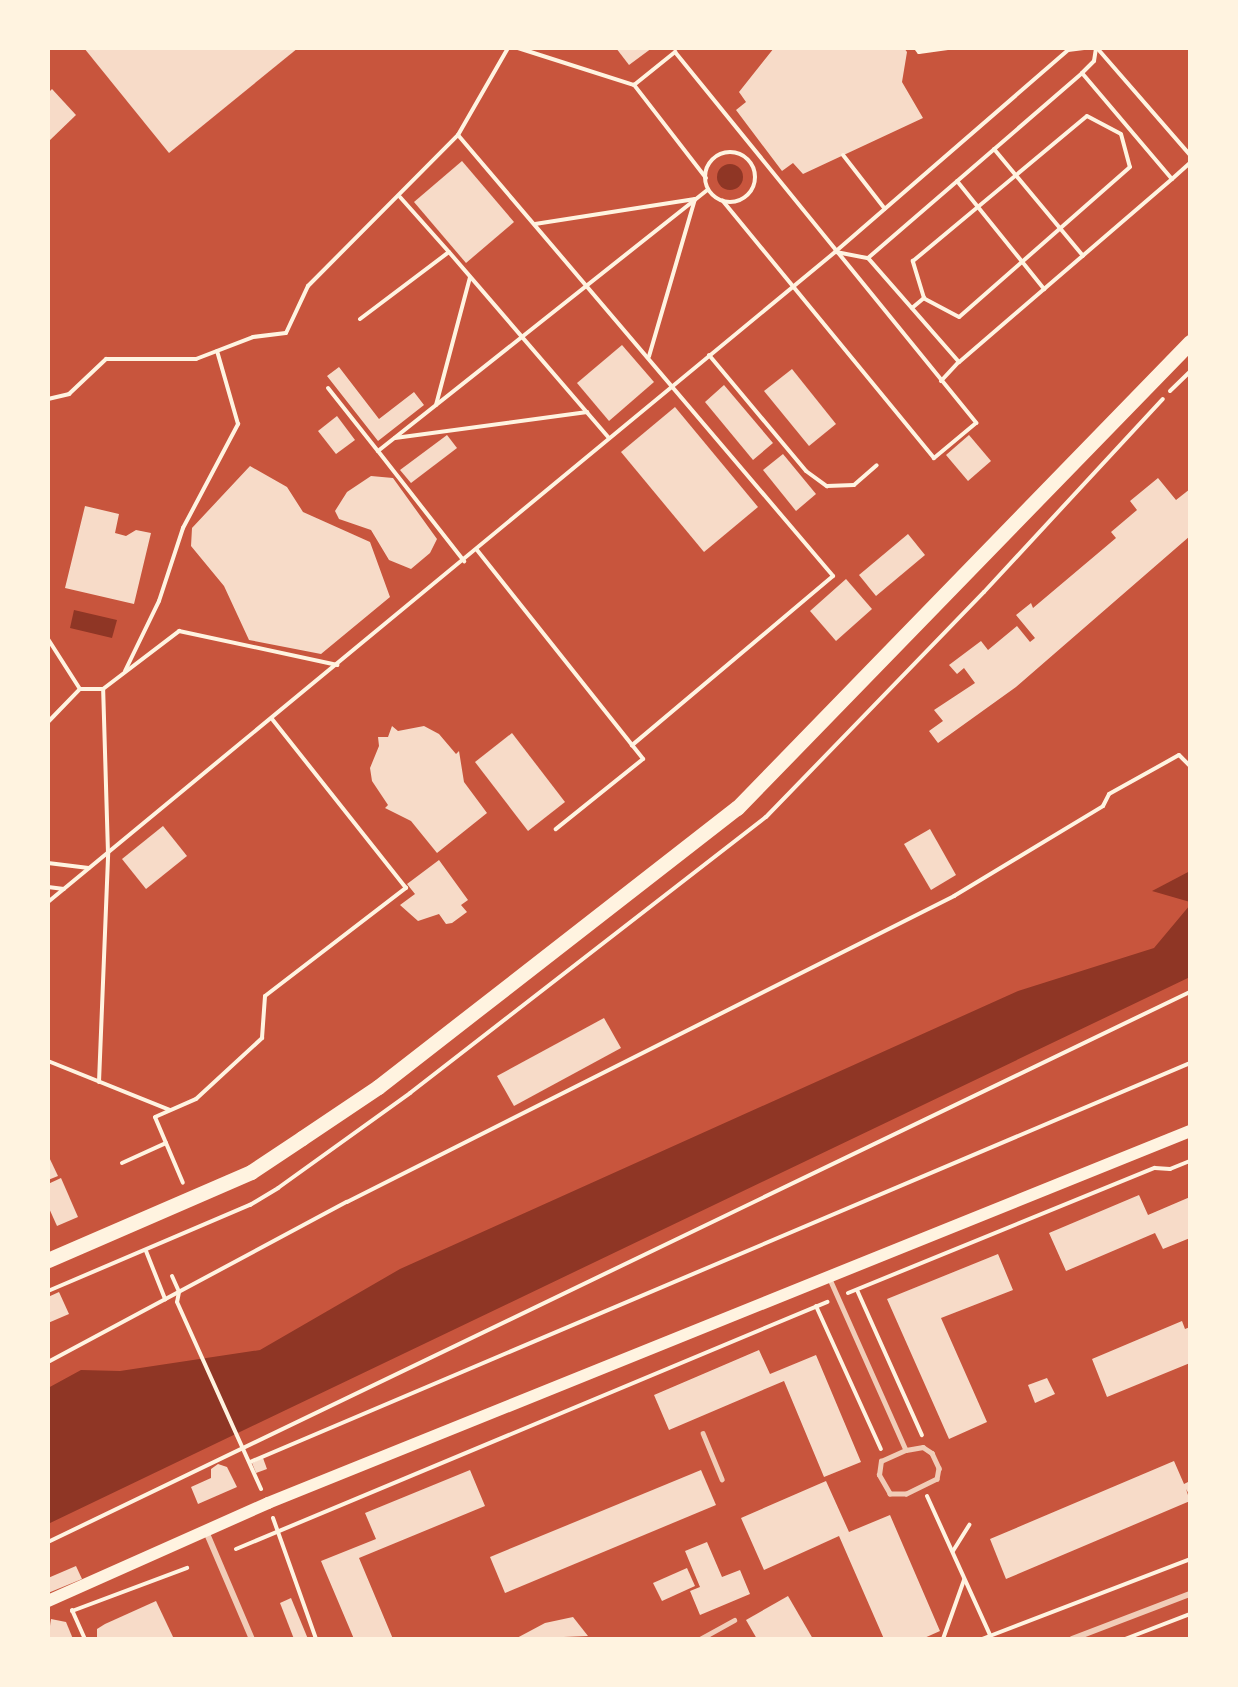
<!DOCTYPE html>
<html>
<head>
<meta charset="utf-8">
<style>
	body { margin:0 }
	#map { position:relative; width:1238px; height:1687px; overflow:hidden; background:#c8553d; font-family:Manrope,sans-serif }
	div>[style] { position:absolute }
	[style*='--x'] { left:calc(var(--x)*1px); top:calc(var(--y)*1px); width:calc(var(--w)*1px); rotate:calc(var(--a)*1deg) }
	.water>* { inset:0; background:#8f3625 }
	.round { border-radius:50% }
	.building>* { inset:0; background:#f7dbc8 }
	.path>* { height:4px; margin:-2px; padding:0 2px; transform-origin:2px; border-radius:2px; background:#fff3e0 }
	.path>.ring { margin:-2px; padding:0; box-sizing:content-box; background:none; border:4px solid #fff3e0; border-radius:50% }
	.service>* { height:4.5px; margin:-2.25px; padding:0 2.25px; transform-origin:2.25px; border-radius:2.25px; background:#f1ccb7 }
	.minor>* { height:6px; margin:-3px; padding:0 3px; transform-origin:3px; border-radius:3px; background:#f1ccb7 }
	.secondary>* { height:12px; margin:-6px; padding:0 6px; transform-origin:6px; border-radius:6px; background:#fff3e0 }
	.primary>* { height:15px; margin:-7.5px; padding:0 7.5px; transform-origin:7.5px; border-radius:7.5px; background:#fff3e0 }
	span { translate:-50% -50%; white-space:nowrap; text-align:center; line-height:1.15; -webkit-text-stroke:6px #fff3e0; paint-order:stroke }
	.frame { position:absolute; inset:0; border:50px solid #fff3e0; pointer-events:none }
</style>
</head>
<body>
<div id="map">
	<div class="water">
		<i class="round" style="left:717px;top:164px;width:26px;height:26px"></i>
		<i style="clip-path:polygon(74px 610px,117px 620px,112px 638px,70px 628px)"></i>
		<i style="clip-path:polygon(1190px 871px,1190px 902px,1152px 891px)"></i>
		<i style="clip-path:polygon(1190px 905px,1190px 977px,48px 1524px,48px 1388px,81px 1370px,120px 1371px,260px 1350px,400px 1269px,1018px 991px,1154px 948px)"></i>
	</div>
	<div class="building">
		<i style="clip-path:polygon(84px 48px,298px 48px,169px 153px)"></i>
		<i style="clip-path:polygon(616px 48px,652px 48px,629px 65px)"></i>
		<i style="clip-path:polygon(774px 48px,904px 48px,907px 52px,902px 82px,923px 118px,803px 174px,793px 163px,782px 171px,736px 110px,746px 102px,739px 92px)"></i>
		<i style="clip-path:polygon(52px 89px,76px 115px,48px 142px,48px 93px)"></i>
		<i style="clip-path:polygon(462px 161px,514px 222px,466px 263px,414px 202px)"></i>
		<i style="clip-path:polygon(622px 345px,654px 382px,609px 421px,577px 383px)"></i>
		<i style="clip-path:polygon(339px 367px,379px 419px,414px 392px,424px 405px,378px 441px,327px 376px)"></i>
		<i style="clip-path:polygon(792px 369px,836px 424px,809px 446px,764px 391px)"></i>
		<i style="clip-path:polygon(724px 385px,773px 443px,753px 460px,705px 402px)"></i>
		<i style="clip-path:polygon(675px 407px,758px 507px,704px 552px,621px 452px)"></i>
		<i style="clip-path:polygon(337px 416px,355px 440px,336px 454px,318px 431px)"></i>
		<i style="clip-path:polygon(447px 435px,457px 448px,411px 483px,400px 470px)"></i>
		<i style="clip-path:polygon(969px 435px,991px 461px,968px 481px,946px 455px)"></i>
		<i style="clip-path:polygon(783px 454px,816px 494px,796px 511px,763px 470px)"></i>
		<i style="clip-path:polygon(250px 466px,287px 487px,303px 512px,370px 542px,390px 597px,321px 654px,249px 640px,224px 586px,191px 546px,192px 528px)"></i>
		<i style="clip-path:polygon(371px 476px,393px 478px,437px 539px,430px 553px,411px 569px,389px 560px,371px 530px,339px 519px,335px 511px,347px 492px)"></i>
		<i style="clip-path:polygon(1158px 478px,1176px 500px,1190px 489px,1190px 536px,1016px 687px,938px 743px,929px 731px,943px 721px,934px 710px,975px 683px,964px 668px,957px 674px,949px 665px,981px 641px,988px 650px,1017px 626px,1030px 642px,1035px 638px,1016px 615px,1031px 603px,1033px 608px,1116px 538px,1111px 532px,1137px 510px,1130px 501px)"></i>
		<i style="clip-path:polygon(85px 506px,119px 514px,115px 533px,126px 536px,136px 530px,151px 533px,134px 604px,65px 588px)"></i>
		<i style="clip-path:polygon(908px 534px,925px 555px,876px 596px,859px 575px)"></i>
		<i style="clip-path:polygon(846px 579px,872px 609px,836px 641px,810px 611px)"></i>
		<i style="clip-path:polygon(392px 726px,398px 731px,424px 726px,439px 734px,456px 754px,459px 751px,464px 782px,487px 813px,437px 853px,411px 821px,385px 808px,388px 805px,372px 781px,370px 768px,379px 746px,378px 737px,388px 737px)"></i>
		<i style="clip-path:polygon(512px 733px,565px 802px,528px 831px,475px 762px)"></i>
		<i style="clip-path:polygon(163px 826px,187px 856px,146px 889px,122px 859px)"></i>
		<i style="clip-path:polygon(930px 829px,956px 875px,931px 890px,904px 844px)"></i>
		<i style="clip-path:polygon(439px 860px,468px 900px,461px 905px,467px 912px,452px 923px,446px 924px,439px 914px,418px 921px,400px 905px,415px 894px,407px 884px)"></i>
		<i style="clip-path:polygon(604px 1018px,621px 1048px,514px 1106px,497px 1076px)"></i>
		<i style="clip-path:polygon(48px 1155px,58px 1176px,48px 1180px)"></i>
		<i style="clip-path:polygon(61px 1178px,78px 1217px,57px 1226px,48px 1206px,48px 1184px)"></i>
		<i style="clip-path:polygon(1139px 1195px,1148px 1215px,1190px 1197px,1190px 1238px,1163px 1249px,1155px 1233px,1066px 1271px,1049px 1233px)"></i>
		<i style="clip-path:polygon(998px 1254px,1013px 1290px,941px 1318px,987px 1422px,949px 1439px,887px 1299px)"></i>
		<i style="clip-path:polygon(59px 1292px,69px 1314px,48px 1323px,48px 1297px)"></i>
		<i style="clip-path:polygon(1182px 1321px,1185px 1329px,1190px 1327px,1190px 1363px,1107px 1397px,1092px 1359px)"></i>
		<i style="clip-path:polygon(759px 1350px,770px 1374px,816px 1355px,861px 1462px,824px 1477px,784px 1381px,669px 1430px,654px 1395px)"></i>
		<i style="clip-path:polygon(1047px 1378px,1055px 1394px,1035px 1403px,1028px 1385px)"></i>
		<i style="clip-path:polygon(263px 1458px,267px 1469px,256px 1473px,252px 1463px)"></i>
		<i style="clip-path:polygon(1174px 1461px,1184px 1484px,1190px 1481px,1190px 1496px,1186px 1489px,1190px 1501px,1006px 1579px,990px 1539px)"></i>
		<i style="clip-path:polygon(218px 1464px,227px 1467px,237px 1487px,198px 1504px,191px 1487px,211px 1478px,211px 1469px)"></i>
		<i style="clip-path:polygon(470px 1470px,485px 1506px,359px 1558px,393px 1639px,354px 1639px,321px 1561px,376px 1539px,365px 1513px)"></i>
		<i style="clip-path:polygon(701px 1470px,716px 1505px,505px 1593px,490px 1557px)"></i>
		<i style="clip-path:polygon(826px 1481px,849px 1532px,890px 1515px,940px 1631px,922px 1639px,884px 1639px,839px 1536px,764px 1570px,741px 1518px)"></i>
		<i style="clip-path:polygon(707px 1542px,722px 1577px,740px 1570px,750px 1594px,700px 1615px,690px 1591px,700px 1587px,685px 1551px)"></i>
		<i style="clip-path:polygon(76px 1566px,82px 1579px,48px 1593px,48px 1578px)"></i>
		<i style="clip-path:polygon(687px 1568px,695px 1586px,662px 1601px,653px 1583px)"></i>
		<i style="clip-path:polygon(788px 1596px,813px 1639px,757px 1639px,746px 1620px)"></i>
		<i style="clip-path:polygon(291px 1598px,308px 1639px,294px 1639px,280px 1603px)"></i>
		<i style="clip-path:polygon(156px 1601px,174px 1639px,97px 1639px,97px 1629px,105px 1624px)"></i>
		<i style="clip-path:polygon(573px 1617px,588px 1636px,515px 1639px,545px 1623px)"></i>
		<i style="clip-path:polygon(51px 1619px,66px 1622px,73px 1639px,48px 1639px)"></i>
	</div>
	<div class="path">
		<i style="--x:518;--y:48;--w:122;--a:17.7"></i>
		<i style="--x:916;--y:48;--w:5;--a:53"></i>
		<i style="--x:919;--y:52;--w:29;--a:-8"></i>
		<i style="--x:1097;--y:48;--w:142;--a:49"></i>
		<i style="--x:1082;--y:73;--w:139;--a:49.7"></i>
		<i style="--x:1172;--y:179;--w:281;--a:139.3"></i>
		<i style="--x:959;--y:362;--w:138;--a:-131.2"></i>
		<i style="--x:868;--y:258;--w:283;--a:-40.8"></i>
		<i style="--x:1082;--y:73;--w:17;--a:-45"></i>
		<i style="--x:1094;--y:61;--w:13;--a:-81"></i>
		<i style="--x:1087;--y:116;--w:38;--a:28"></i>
		<i style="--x:1121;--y:134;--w:34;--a:75"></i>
		<i style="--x:1130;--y:167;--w:227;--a:138.7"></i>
		<i style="--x:959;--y:317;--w:40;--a:-152"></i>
		<i style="--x:924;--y:298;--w:39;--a:-107"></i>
		<i style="--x:913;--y:261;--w:226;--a:-39.8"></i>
		<i style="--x:458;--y:135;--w:579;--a:49.62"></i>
		<i style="--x:833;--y:576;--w:263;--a:139.9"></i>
		<i style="--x:994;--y:149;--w:139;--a:50.2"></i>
		<i class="ring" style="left:705px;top:152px;width:46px;height:46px"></i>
		<i style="--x:843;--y:155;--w:68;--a:52.1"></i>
		<i style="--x:706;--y:178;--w:118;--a:-127.7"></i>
		<i style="--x:634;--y:85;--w:53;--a:-38.8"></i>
		<i style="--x:675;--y:52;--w:478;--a:50.9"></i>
		<i style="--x:976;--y:423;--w:55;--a:140.2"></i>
		<i style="--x:934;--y:458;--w:333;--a:-129.4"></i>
		<i style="--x:1172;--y:179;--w:24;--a:-42"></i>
		<i style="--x:957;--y:181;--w:139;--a:51.1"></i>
		<i style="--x:400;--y:197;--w:74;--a:48.3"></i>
		<i style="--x:535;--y:224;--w:162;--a:-8.9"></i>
		<i style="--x:695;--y:199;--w:164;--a:106.3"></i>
		<i style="--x:836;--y:252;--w:33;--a:11"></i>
		<i style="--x:912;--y:308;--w:16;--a:-40"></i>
		<i style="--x:360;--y:319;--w:111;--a:-37"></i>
		<i style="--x:449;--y:252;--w:245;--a:49.3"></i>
		<i style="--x:709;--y:355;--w:151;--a:50.1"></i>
		<i style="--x:806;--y:471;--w:26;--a:36"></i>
		<i style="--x:827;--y:486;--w:27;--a:-2"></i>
		<i style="--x:854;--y:485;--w:30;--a:-41"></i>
		<i style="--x:941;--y:381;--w:26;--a:-47"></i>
		<i style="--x:328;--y:388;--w:80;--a:51.6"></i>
		<i style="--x:378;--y:451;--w:421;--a:-38.4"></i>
		<i style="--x:1170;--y:391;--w:28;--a:-44"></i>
		<i style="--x:48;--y:399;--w:22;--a:-13"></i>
		<i style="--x:69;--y:394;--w:51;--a:-43.4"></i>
		<i style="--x:106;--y:359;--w:90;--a:0"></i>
		<i style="--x:196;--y:359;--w:61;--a:-21.1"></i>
		<i style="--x:253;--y:337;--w:33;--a:-7"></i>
		<i style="--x:286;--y:333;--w:52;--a:-64.9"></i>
		<i style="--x:308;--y:286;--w:213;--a:-45.2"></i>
		<i style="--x:458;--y:135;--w:100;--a:-60.1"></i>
		<i style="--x:436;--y:405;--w:132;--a:-75.1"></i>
		<i style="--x:395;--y:438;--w:194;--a:-7.7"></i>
		<i style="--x:378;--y:451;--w:140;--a:52"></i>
		<i style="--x:477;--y:550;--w:267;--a:51.5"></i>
		<i style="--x:643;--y:759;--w:112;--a:141.2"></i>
		<i style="--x:48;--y:639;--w:59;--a:57.4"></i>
		<i style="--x:125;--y:671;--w:78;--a:-64.1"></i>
		<i style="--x:159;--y:601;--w:77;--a:-71.8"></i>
		<i style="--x:183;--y:528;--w:118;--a:-62.1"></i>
		<i style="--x:238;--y:424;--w:76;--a:-106"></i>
		<i style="--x:48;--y:722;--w:46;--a:-45.9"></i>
		<i style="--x:80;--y:689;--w:23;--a:0"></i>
		<i style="--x:103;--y:689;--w:96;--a:-37.3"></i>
		<i style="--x:179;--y:631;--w:162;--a:12.1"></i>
		<i style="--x:48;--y:863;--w:41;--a:7"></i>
		<i style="--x:48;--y:887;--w:16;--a:7"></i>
		<i style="--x:48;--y:902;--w:1021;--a:-39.55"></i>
		<i style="--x:835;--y:252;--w:308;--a:-40.9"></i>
		<i style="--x:1068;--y:50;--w:16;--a:-7"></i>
		<i style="--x:48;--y:1061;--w:131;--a:21.9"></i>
		<i style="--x:99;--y:1082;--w:229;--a:-87.7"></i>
		<i style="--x:108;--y:853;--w:164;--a:-91.7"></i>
		<i style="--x:166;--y:1143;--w:43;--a:67"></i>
		<i style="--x:122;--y:1163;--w:48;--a:-24.4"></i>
		<i style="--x:166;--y:1143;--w:28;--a:-113"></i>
		<i style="--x:155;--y:1117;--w:45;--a:-23.7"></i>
		<i style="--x:196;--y:1099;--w:90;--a:-42.7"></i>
		<i style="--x:262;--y:1038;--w:42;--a:-85.9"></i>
		<i style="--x:265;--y:996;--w:178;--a:-37.5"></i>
		<i style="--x:406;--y:888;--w:216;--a:-128.4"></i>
		<i style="--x:146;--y:1251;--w:52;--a:68.4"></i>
		<i style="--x:172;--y:1276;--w:17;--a:66"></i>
		<i style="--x:179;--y:1292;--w:10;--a:101"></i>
		<i style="--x:177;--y:1302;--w:205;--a:65.8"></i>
		<i style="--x:857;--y:1290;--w:159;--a:65.9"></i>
		<i style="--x:48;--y:1291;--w:220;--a:-23.1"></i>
		<i style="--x:250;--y:1205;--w:33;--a:-31"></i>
		<i style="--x:278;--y:1188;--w:163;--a:-35.7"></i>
		<i style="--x:410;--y:1093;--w:450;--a:-37.8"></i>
		<i style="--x:766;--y:817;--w:313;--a:-45.9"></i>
		<i style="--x:984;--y:592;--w:263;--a:-47.2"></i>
		<i style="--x:848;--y:1293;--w:331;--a:-22.2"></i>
		<i style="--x:1155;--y:1168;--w:15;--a:4"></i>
		<i style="--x:1170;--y:1169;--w:22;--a:-22"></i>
		<i style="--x:816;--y:1306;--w:157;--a:65.6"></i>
		<i style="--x:48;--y:1362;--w:339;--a:-28.2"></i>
		<i style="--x:347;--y:1202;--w:680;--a:-26.75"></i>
		<i style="--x:954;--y:896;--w:174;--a:-31.1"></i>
		<i style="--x:1103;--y:806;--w:13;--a:-63"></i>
		<i style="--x:1109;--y:794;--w:80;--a:-29.1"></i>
		<i style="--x:1179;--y:755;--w:16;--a:45"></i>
		<i style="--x:250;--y:1462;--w:1021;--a:-23"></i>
		<i style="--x:927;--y:1496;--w:153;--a:65.6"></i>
		<i style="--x:273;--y:1518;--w:128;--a:70.4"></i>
		<i style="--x:48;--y:1542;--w:1268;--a:-25.72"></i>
		<i style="--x:236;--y:1549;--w:641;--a:-22.68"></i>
		<i style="--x:953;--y:1551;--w:31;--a:-58"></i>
		<i style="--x:72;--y:1610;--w:32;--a:66"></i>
		<i style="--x:72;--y:1611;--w:123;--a:-20.5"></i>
		<i style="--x:943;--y:1639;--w:63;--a:-70.4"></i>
		<i style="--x:982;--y:1639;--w:223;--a:-21"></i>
		<i style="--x:1125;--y:1639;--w:70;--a:-21"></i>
	</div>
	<div class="service">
		<i style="--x:829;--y:1277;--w:189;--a:66"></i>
		<i style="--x:703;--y:1433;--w:50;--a:67.6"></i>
		<i style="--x:923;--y:1447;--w:11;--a:34"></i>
		<i style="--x:932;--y:1453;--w:17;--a:65"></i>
		<i style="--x:939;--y:1468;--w:11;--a:100"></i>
		<i style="--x:937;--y:1479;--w:34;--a:154"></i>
		<i style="--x:906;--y:1494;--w:16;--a:180"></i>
		<i style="--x:890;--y:1494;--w:22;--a:-120"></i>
		<i style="--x:879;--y:1475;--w:14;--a:-82"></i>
		<i style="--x:881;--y:1461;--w:27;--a:-24"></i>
		<i style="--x:906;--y:1450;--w:17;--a:-10"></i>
		<i style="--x:700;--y:1639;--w:39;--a:-29"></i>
	</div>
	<div class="minor">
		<i style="--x:205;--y:1529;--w:120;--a:66.9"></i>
		<i style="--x:1072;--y:1639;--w:126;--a:-20.9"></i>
	</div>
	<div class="secondary">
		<i style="--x:48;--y:1601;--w:241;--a:-24"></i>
		<i style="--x:268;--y:1503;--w:994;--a:-21.97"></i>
	</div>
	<div class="primary">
		<i style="--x:48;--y:1260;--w:221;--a:-23.4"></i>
		<i style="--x:251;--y:1172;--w:61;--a:-33.7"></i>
		<i style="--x:302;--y:1138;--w:92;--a:-33.9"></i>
		<i style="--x:378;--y:1087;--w:455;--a:-37.9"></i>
		<i style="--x:737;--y:808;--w:650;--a:-45.81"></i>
	</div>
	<div class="frame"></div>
</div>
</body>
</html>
